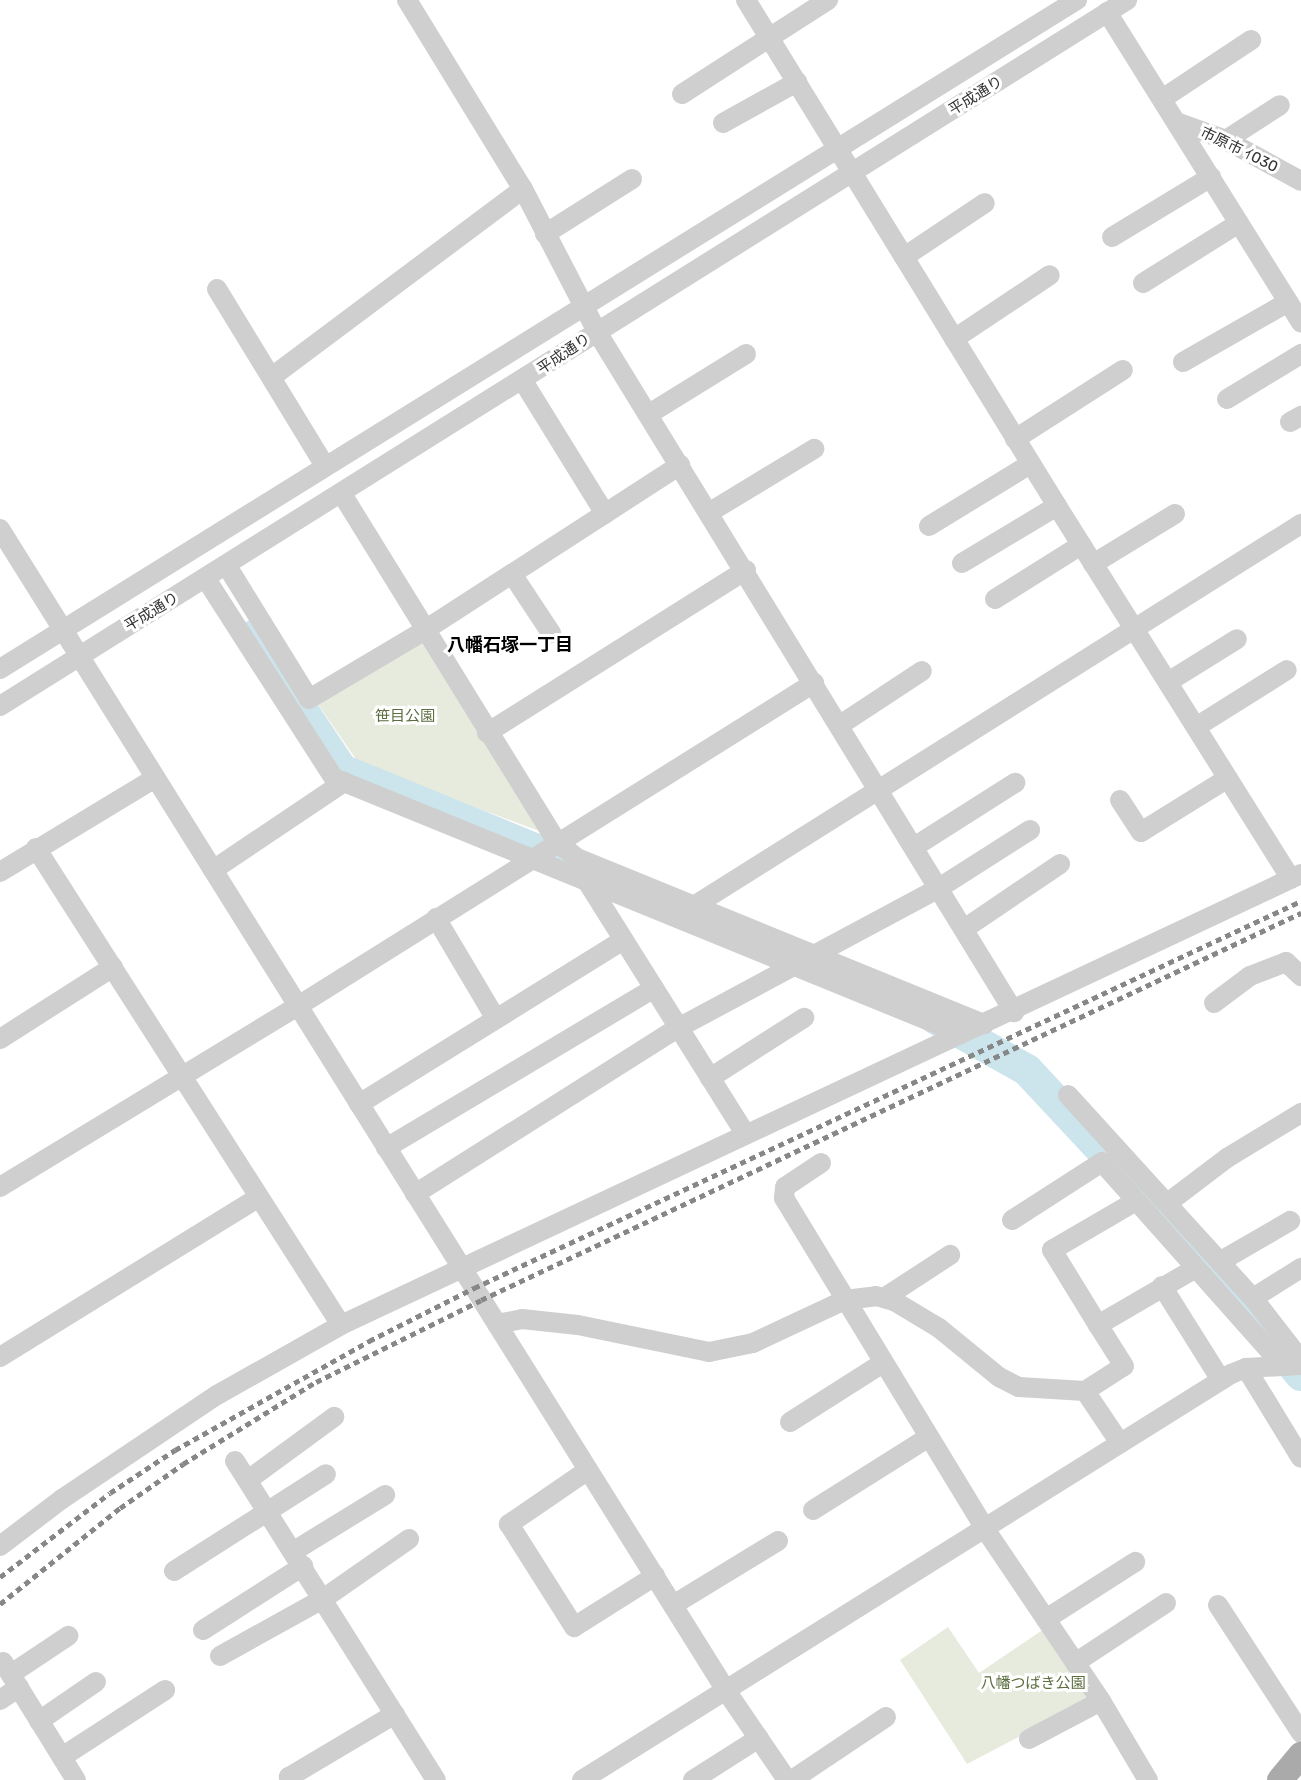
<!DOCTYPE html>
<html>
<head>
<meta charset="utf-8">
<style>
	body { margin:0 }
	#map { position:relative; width:1301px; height:1780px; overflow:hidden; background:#fff; font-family:Rubik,"Noto Sans JP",sans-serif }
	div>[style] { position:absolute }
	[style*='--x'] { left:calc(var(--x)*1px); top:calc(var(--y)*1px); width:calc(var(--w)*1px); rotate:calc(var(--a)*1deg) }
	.green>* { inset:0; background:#e7ebde }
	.river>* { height:32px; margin:-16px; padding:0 16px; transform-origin:16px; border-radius:16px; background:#cce4eb }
	.minor>* { height:20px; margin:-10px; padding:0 10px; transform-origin:10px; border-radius:10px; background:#cfcfcf }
	.major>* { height:26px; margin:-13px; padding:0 13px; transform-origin:13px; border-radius:13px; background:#aaa }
	.rail>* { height:4.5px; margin-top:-2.25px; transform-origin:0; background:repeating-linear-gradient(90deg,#878787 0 6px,transparent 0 10.5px) }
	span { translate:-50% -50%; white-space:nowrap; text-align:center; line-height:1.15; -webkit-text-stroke:6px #fff; paint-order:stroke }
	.street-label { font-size:15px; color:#323232 }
	.park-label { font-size:15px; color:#5c6e40 }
	.quarter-label { font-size:18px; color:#000; font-weight:700 }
</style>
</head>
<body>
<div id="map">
	<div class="green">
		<i style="clip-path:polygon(424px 635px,547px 834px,360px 765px,315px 700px)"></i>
		<i style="clip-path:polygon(948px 1627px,979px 1673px,1044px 1629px,1091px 1699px,967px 1764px,900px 1660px)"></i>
	</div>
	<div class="river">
		<i style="--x:253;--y:636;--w:161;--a:56.4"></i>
		<i style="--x:342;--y:770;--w:284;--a:22.3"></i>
		<i style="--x:935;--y:1018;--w:106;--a:29.5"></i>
		<i style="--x:1027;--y:1070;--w:258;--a:47"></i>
		<i style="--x:1203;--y:1259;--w:152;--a:49.8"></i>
	</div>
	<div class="minor">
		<i style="--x:407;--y:0;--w:222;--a:58.5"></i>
		<i style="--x:523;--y:189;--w:161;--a:62.6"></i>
		<i style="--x:597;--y:332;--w:798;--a:58.48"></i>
		<i style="--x:746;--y:0;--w:594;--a:58.42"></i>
		<i style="--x:1057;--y:506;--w:440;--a:57.9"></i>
		<i style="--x:1107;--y:12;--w:366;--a:58"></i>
		<i style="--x:682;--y:94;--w:174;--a:-32.8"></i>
		<i style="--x:1162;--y:99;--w:107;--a:-33.5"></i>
		<i style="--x:1176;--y:122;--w:53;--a:19.8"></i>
		<i style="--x:1226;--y:140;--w:85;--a:28.7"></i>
		<i style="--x:723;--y:123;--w:85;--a:-29"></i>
		<i style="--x:1226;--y:140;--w:64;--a:-32.9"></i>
		<i style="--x:545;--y:234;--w:103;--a:-32.3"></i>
		<i style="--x:1112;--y:237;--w:116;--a:-31.2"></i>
		<i style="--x:904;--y:257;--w:97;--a:-33.7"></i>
		<i style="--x:1143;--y:283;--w:113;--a:-32"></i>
		<i style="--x:217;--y:289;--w:207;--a:58.6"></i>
		<i style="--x:954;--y:339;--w:115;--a:-33.7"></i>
		<i style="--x:1183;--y:362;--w:121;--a:-29.7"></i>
		<i style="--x:273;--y:376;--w:312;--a:-36.8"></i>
		<i style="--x:523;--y:381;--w:156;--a:58.3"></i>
		<i style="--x:1227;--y:399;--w:87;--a:-31.3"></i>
		<i style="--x:649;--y:414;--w:114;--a:-31.7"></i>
		<i style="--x:1290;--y:422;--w:13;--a:-29"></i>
		<i style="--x:1015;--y:439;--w:128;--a:-32.6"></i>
		<i style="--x:342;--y:494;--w:409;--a:58.3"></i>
		<i style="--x:557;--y:842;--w:26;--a:39"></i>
		<i style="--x:577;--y:858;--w:440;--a:22.2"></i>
		<i style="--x:710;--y:512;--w:122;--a:-31.2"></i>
		<i style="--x:929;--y:526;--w:119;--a:-31.5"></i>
		<i style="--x:0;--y:529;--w:1372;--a:57.99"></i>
		<i style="--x:727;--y:1692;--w:107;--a:55.7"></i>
		<i style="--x:962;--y:563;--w:111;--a:-31"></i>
		<i style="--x:1093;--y:564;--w:96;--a:-31.4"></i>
		<i style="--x:227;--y:566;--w:156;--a:58.3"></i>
		<i style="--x:309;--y:699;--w:135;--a:-30.7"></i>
		<i style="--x:425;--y:630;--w:304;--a:-32.9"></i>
		<i style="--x:512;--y:574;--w:71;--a:56.5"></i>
		<i style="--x:206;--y:579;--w:237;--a:57.3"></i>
		<i style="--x:334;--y:778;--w:675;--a:22.2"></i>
		<i style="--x:995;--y:599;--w:102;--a:-32.1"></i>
		<i style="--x:0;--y:669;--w:1268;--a:-31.85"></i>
		<i style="--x:1168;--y:682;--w:81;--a:-31.9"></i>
		<i style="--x:0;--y:706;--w:1330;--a:-32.06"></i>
		<i style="--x:840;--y:725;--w:98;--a:-33.4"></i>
		<i style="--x:1196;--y:727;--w:107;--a:-32.1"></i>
		<i style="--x:487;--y:733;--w:306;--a:-32.2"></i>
		<i style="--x:1120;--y:800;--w:38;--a:57"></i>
		<i style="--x:1141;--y:832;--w:102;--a:-31.8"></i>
		<i style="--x:914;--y:847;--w:120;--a:-32.4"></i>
		<i style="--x:36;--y:848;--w:566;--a:57.4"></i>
		<i style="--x:213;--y:870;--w:158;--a:-33.9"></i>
		<i style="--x:0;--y:872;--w:181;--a:-31.2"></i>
		<i style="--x:588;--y:883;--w:297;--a:57.9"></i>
		<i style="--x:697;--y:904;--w:714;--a:-32.18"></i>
		<i style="--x:436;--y:918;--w:117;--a:59.3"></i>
		<i style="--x:964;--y:929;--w:116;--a:-34.1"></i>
		<i style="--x:1214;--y:1003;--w:45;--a:-36.9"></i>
		<i style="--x:1250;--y:976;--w:39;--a:-21"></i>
		<i style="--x:1286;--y:962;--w:21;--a:43"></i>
		<i style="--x:0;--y:1039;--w:134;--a:-32.5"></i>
		<i style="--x:710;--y:1078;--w:112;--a:-32.6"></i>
		<i style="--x:1068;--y:1095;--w:275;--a:47.7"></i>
		<i style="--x:1253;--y:1298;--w:78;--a:52.3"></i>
		<i style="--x:359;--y:1104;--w:311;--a:-31.8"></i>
		<i style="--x:386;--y:1148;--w:312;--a:-30.8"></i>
		<i style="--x:821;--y:1163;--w:43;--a:146.3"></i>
		<i style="--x:785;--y:1187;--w:11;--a:95"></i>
		<i style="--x:784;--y:1198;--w:387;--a:58.7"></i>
		<i style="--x:985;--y:1529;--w:207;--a:56"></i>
		<i style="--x:1101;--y:1701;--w:92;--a:59.3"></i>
		<i style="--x:0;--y:1187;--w:349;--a:-31.3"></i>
		<i style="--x:298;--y:1006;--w:609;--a:-32.05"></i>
		<i style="--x:415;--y:1194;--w:311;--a:-32.3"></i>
		<i style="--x:678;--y:1028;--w:296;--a:-28.2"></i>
		<i style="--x:939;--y:888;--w:108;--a:-32.5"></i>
		<i style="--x:1169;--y:1202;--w:73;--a:-37.2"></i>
		<i style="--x:1227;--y:1158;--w:87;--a:-31.3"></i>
		<i style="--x:1012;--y:1220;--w:107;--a:-32.8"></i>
		<i style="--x:1102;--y:1162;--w:271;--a:48.4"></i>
		<i style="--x:1221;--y:1261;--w:80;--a:-30.1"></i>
		<i style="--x:1162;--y:1286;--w:111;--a:57.9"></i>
		<i style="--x:884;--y:1298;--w:79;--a:-33.1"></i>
		<i style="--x:1253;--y:1298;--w:57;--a:-32"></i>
		<i style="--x:497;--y:1324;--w:25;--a:-11"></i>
		<i style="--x:522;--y:1319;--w:56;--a:6.1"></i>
		<i style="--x:578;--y:1325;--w:134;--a:11.6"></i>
		<i style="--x:709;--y:1352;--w:45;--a:-11.6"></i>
		<i style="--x:753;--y:1343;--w:102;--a:-25.1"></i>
		<i style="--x:845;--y:1300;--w:31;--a:-7"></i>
		<i style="--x:876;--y:1296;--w:19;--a:16"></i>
		<i style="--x:894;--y:1301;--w:52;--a:31"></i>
		<i style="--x:939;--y:1328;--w:77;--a:39.2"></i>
		<i style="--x:999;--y:1377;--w:22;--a:27"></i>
		<i style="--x:1019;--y:1387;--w:66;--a:3.5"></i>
		<i style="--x:1085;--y:1391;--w:46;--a:-32.7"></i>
		<i style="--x:1124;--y:1366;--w:49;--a:-122.4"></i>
		<i style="--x:1098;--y:1325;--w:113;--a:-30.2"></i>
		<i style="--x:1098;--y:1325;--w:88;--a:-121.5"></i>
		<i style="--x:1052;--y:1250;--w:97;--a:-30.3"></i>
		<i style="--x:0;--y:1357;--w:304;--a:-31.7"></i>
		<i style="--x:1246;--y:1368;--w:105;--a:58.6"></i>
		<i style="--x:1085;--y:1391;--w:63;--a:56.1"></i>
		<i style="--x:790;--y:1422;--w:110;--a:-32.4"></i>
		<i style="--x:235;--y:1461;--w:377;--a:57.8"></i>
		<i style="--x:588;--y:1470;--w:96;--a:145.6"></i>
		<i style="--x:509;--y:1524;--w:122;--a:57.7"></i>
		<i style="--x:574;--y:1627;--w:96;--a:-32.2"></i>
		<i style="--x:248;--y:1480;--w:107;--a:-36.2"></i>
		<i style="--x:813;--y:1510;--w:137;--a:-32.2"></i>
		<i style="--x:0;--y:1546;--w:78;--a:-37.2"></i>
		<i style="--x:62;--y:1499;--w:187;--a:-33.9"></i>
		<i style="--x:217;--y:1395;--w:142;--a:-29.4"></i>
		<i style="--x:341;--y:1325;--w:1061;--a:-25.16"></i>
		<i style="--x:294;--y:1551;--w:107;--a:-31.6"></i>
		<i style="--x:174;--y:1571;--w:180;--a:-32.5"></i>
		<i style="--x:673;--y:1605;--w:123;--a:-31.4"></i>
		<i style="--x:1218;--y:1605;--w:153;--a:57"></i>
		<i style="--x:1046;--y:1619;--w:106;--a:-32.6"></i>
		<i style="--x:203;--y:1630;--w:119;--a:-32.6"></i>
		<i style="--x:220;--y:1656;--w:118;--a:-29"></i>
		<i style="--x:323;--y:1599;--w:105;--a:-34.9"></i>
		<i style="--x:3;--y:1662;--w:139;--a:58.3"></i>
		<i style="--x:1075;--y:1663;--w:109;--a:-33.4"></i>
		<i style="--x:11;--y:1674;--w:69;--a:-33.7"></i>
		<i style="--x:0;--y:1700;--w:23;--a:-34"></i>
		<i style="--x:39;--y:1721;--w:69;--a:-34.4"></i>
		<i style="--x:1029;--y:1739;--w:81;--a:-27.8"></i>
		<i style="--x:62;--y:1757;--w:123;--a:-33"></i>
		<i style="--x:291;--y:1780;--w:4;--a:-124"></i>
		<i style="--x:289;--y:1777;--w:123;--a:-30.7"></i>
		<i style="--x:582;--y:1780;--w:766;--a:-32.03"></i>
		<i style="--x:1231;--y:1374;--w:16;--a:-22"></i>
		<i style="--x:1246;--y:1368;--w:55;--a:-3.1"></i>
		<i style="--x:693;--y:1780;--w:78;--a:-32.5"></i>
		<i style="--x:792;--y:1780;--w:113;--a:-33.8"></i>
	</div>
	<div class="major">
		<i style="--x:1280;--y:1780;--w:33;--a:-50"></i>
	</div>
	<div class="rail">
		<i style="--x:0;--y:1577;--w:138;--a:-37.4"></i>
		<i style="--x:110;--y:1493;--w:78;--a:-33.5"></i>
		<i style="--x:175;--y:1450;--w:223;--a:-29.3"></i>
		<i style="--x:369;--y:1341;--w:118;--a:-26.8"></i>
		<i style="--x:474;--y:1288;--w:913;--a:-25.08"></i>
		<i style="--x:0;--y:1604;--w:154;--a:-38.7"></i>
		<i style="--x:120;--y:1508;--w:77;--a:-34.9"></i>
		<i style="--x:183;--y:1464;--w:156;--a:-31.7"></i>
		<i style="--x:316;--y:1382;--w:184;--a:-26.4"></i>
		<i style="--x:481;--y:1300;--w:907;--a:-25.27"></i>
	</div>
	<div class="street-label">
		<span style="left:976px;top:96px;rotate:-32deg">平成通り</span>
		<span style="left:1239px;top:150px;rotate:26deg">市原市 ｲ030</span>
		<span style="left:564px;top:354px;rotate:-34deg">平成通り</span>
		<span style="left:152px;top:612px;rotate:-31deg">平成通り</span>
	</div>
	<div class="park-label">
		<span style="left:405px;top:717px">笹目公園</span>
		<span style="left:1033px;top:1684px">八幡つばき公園</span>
	</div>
	<div class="quarter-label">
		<span style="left:510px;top:645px">八幡石塚一丁目</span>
	</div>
</div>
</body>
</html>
